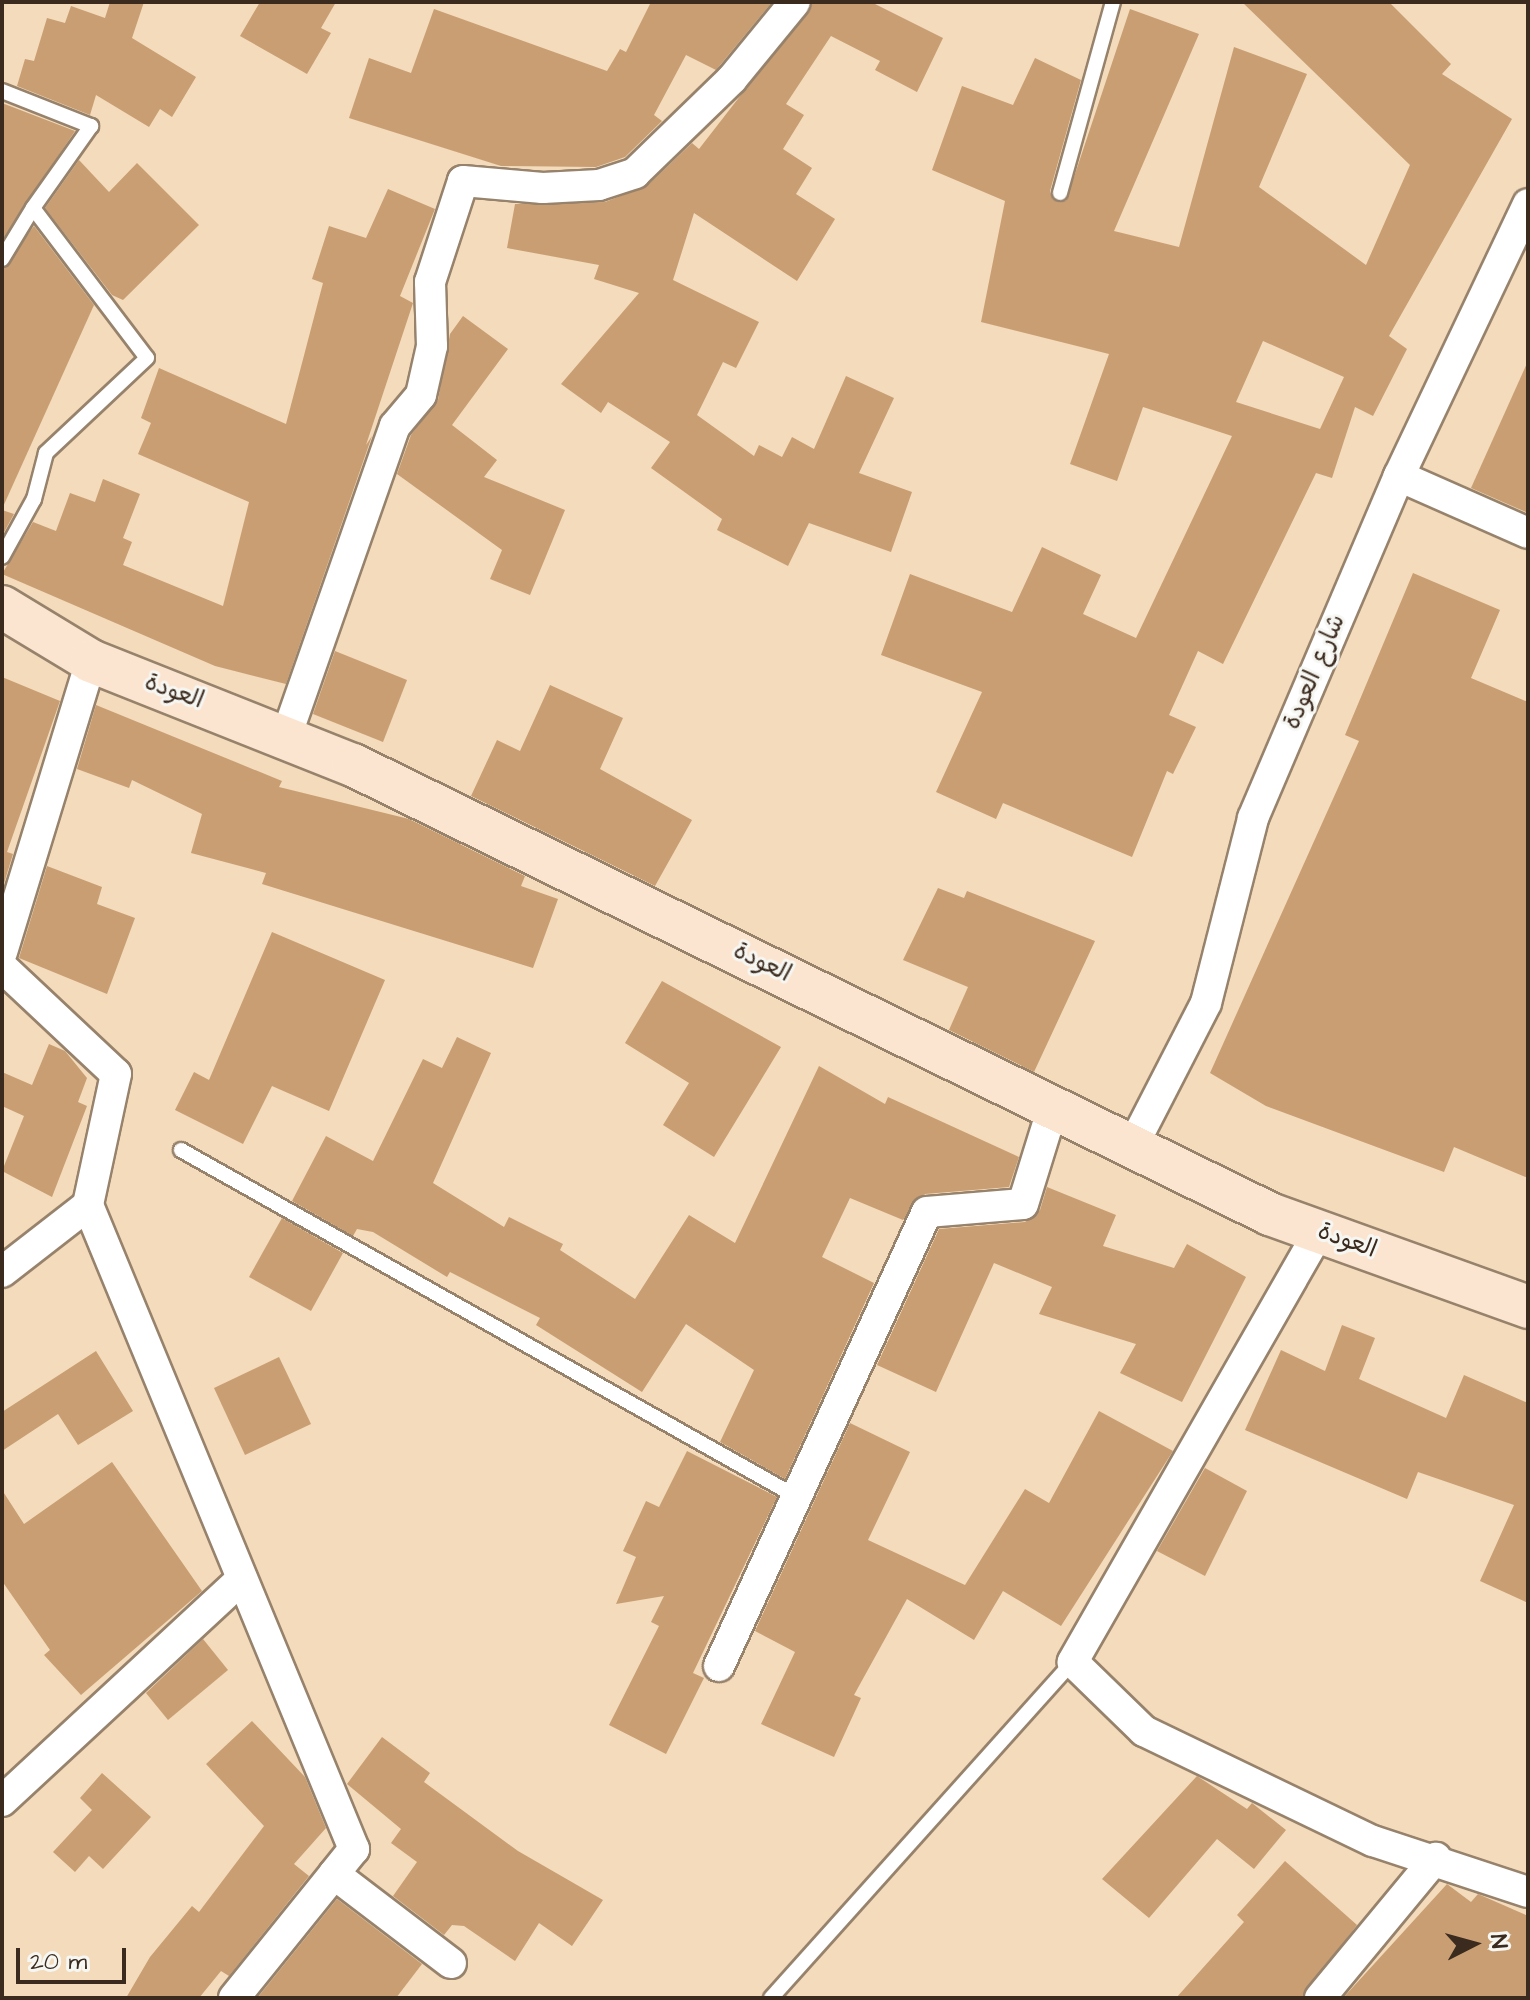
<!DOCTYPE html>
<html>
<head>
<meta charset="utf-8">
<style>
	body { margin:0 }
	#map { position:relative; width:1530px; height:2000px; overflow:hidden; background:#f3dbbb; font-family:"Architects Daughter","Playpen Sans Arabic",sans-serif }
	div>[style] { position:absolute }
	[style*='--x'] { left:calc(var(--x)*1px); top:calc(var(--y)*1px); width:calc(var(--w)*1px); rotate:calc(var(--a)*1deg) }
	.building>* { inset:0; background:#c99e73 }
	.roads { filter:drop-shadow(2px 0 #97826c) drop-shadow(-2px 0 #97826c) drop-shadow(0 2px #97826c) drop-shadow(0 -2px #97826c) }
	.lane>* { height:14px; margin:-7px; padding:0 7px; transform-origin:7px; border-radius:7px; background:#fff }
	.street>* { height:30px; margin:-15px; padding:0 15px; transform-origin:15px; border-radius:15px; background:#fff }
	.secondary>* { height:42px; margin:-21px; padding:0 21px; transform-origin:21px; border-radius:21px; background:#fce5d0 }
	span { translate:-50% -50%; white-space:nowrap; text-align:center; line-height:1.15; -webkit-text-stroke:6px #f6f6f2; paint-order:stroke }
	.street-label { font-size:24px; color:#3b2a1e }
	.frame { position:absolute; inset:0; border:4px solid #3b2a1e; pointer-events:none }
	.north { position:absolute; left:1434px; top:1904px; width:80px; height:80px; -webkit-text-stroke:6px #f6f6f2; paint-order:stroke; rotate:84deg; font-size:22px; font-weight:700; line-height:32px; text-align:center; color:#3b2a1e }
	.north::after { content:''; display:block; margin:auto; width:28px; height:36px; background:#3b2a1e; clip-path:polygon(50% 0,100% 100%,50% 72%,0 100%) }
	.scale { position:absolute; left:16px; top:1948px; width:110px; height:36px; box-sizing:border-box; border:4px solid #3b2a1e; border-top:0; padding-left:10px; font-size:24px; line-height:28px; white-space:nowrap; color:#3b2a1e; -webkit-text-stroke:6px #f6f6f2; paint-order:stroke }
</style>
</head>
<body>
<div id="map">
	<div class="building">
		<i style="clip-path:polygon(110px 2px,144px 2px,132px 38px,196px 77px,172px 117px,160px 109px,149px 127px,96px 95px,90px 115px,17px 86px,25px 59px,34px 61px,47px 18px,65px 23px,71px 6px,105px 18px)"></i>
		<i style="clip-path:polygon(260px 2px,336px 2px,321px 28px,331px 33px,307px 74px,240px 36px)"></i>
		<i style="clip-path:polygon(651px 2px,772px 2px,716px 70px,686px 55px,654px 115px,662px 121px,625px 157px,596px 167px,501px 166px,349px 118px,369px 58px,411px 73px,434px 9px,607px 71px,620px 49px,626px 52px)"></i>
		<i style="clip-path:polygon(813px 2px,871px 2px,943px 38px,917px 92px,875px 70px,880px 61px,831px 36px,786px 104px,804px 115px,783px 149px,812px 168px,796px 194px,835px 219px,797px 281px,694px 213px,673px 280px,759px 322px,736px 368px,723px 362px,697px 415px,754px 456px,759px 445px,782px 457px,792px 437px,814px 449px,846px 376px,894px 398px,859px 473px,912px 492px,891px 552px,809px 523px,788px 566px,717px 530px,722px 519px,651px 468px,670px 442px,608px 402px,601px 413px,561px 384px,639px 293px,594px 279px,599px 265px,507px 248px,515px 204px,605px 202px,647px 186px,692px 143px,699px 149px)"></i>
		<i style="clip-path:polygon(evenodd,1242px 2px,1389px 2px,1451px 64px,1442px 74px,1512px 119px,1389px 336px,1407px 349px,1373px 416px,1355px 407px,1332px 478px,1316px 473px,1223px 664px,1198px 651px,1169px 715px,1196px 727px,1173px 774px,1167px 771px,1132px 857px,1003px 803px,996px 819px,936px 792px,982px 692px,881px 655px,910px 574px,1012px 612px,1042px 547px,1101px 575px,1083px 614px,1136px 638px,1232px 436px,1143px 407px,1117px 481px,1070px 464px,1109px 354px,981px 322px,1005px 201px,932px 170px,962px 86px,1013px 105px,1035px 58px,1081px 80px,1050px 191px,1053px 200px,1066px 201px,1130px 9px,1199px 34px,1114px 231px,1179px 247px,1234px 47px,1307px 74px,1259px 187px,1366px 265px,1410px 165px,1242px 2px,1263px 341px,1344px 377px,1320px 429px,1236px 402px,1263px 341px)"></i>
		<i style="clip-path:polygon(2px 103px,75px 131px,2px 240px)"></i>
		<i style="clip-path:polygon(79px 160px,109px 192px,137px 163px,199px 225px,123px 300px,112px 295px,45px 208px)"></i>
		<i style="clip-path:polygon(388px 189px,435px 209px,400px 296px,413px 303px,366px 445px,372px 436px,286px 684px,215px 666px,2px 574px,33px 522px,56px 531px,70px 493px,95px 502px,103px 479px,140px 494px,123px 538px,132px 542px,123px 565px,223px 606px,249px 502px,138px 454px,151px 423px,141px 418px,159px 368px,286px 424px,323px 283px,312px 279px,329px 226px,366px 238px)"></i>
		<i style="clip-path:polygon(34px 226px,94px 305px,2px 509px,2px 269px)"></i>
		<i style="clip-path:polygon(463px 316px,508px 349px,452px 425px,497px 460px,484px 477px,565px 510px,530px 595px,490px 579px,502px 550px,397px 474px,411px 435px,438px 400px,450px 334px)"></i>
		<i style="clip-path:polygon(1528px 361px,1528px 513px,1471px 488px)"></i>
		<i style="clip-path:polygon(2px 510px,14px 514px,2px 536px)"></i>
		<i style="clip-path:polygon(1413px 573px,1500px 610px,1471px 678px,1528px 702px,1528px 1178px,1454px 1147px,1444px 1172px,1266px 1106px,1210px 1073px,1359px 741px,1345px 735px)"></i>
		<i style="clip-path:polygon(335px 651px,407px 680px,383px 742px,313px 714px)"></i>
		<i style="clip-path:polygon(2px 677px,60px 701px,7px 852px,13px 854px,2px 890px)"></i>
		<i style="clip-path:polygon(550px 685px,623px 718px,600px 769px,692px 820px,655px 886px,471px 796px,497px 740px,520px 751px)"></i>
		<i style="clip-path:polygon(96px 705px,282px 781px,279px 787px,409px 819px,525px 876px,521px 886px,558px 899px,533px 968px,262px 884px,266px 873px,191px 853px,202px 814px,132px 780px,129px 788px,77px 769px)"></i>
		<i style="clip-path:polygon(47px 866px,102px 887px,97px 904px,135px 918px,107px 994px,19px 958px)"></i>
		<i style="clip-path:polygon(938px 888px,964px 898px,967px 891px,1095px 941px,1034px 1072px,949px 1030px,968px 987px,903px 960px)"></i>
		<i style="clip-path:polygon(272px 932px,385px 980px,329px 1111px,272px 1086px,243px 1144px,175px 1110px,194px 1072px,209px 1080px)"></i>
		<i style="clip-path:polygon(662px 981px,781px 1047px,714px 1157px,663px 1125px,689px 1083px,625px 1043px)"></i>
		<i style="clip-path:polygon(457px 1037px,491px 1053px,433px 1183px,504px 1227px,509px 1217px,563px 1244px,560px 1250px,635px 1299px,689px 1215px,735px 1243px,819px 1066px,885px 1104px,888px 1097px,1019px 1157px,1009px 1187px,925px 1194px,903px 1220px,850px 1198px,822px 1257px,874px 1283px,785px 1479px,720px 1442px,754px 1370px,686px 1324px,642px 1392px,536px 1325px,540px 1318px,450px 1272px,447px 1277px,373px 1232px,357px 1229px,353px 1236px,292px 1201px,326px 1136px,373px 1161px,423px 1059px,442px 1068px)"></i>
		<i style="clip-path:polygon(49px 1044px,65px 1051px,87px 1078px,78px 1102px,87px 1106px,52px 1197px,2px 1171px,24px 1116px,2px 1106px,2px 1072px,32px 1085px)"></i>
		<i style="clip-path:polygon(1047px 1187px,1116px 1215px,1103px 1246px,1174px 1268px,1187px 1244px,1246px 1277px,1182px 1402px,1120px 1373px,1136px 1344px,1039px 1314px,1052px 1287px,994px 1263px,936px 1392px,877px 1365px,939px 1229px,1025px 1222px,1040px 1210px)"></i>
		<i style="clip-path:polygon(282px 1218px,343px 1253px,311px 1311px,249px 1277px)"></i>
		<i style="clip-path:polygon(1342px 1325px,1375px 1338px,1359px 1379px,1446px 1418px,1464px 1375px,1528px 1403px,1528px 1603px,1480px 1581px,1514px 1505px,1418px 1472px,1407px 1499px,1245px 1430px,1281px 1350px,1325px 1371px)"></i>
		<i style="clip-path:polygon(96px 1351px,133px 1411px,78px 1445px,58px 1414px,2px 1451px,2px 1412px)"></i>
		<i style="clip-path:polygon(279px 1357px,311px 1424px,245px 1455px,214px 1388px)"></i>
		<i style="clip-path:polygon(1099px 1411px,1173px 1451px,1061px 1626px,1003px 1591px,974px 1640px,907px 1599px,854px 1695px,861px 1698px,834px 1757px,761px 1724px,795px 1652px,755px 1631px,850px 1423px,910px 1452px,868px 1540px,965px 1585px,1025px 1489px,1049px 1503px)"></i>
		<i style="clip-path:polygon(687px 1451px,777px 1497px,693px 1673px,704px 1678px,666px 1754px,609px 1725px,659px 1626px,651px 1622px,664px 1596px,616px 1604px,636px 1557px,623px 1551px,646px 1501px,659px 1507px)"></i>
		<i style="clip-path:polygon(112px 1462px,202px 1591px,81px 1695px,44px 1655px,50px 1650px,2px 1581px,2px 1490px,24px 1524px)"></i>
		<i style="clip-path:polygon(1205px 1468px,1247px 1491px,1205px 1576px,1157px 1551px)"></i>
		<i style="clip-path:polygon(203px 1639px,228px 1670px,168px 1720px,146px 1693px)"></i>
		<i style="clip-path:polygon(252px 1721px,305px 1777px,326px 1828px,294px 1864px,309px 1876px,229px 1976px,221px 1971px,199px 1998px,126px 1998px,150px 1957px,192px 1906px,199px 1912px,264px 1826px,206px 1764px)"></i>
		<i style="clip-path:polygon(382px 1737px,430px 1773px,424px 1782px,518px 1851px,603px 1900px,572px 1946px,539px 1923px,515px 1961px,464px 1926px,452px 1925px,444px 1935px,393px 1896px,417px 1862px,391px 1843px,401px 1829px,347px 1784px)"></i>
		<i style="clip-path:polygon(102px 1773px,151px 1817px,103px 1869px,89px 1856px,75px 1872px,53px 1852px,92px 1810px,80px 1798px)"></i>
		<i style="clip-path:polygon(1197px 1776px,1247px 1809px,1252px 1803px,1286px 1830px,1254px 1869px,1217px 1839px,1149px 1918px,1102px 1879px)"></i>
		<i style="clip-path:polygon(1285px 1861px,1357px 1925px,1302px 1998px,1176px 1998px,1244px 1922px,1237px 1915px)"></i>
		<i style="clip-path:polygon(1447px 1884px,1471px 1902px,1478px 1894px,1528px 1916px,1528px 1998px,1343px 1998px)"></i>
		<i style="clip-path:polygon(337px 1899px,422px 1964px,396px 1998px,258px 1997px)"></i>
	</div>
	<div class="roads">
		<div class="lane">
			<i style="--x:2;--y:91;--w:96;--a:21.5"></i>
			<i style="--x:91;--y:126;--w:100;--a:125.3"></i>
			<i style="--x:33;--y:208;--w:188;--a:52.8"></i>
			<i style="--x:147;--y:358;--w:139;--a:136.8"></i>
			<i style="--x:46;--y:453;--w:48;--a:104.6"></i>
			<i style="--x:34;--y:499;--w:66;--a:118.9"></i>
			<i style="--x:1060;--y:193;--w:198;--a:-74.5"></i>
			<i style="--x:2;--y:259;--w:60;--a:-58.7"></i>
			<i style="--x:181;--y:1150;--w:707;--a:29.39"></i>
			<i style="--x:771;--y:1998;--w:452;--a:-48.1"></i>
		</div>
		<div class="street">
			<i style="--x:1399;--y:476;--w:141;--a:23.8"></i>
			<i style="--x:287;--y:734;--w:326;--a:-70.7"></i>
			<i style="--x:395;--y:426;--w:40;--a:-50"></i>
			<i style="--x:421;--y:395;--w:50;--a:-77.3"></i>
			<i style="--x:432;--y:346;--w:64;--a:-91.8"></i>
			<i style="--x:430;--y:282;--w:106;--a:-71.9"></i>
			<i style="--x:463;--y:181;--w:80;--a:5"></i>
			<i style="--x:543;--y:188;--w:56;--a:-3.1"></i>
			<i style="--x:599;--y:185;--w:38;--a:-18"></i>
			<i style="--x:635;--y:173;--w:135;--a:-44.1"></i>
			<i style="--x:732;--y:79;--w:99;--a:-50.7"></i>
			<i style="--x:2;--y:952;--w:304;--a:-73"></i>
			<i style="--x:2;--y:967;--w:156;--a:43.2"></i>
			<i style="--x:116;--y:1074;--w:134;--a:102.1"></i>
			<i style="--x:88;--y:1205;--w:697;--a:67.56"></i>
			<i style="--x:354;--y:1849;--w:32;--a:129"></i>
			<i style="--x:334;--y:1874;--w:147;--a:37.3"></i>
			<i style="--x:1131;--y:1149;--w:164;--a:-62.8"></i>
			<i style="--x:1206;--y:1003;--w:191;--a:-75.7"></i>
			<i style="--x:1253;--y:818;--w:372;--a:-66.9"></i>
			<i style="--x:1399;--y:476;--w:301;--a:-64.6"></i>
			<i style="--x:1320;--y:1230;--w:498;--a:119.8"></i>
			<i style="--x:1073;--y:1662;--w:99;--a:44.2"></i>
			<i style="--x:1144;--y:1731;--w:254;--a:25.7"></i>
			<i style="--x:1373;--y:1841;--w:163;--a:18.2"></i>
			<i style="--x:2;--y:1272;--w:109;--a:-37.9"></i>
			<i style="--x:719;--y:1666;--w:499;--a:-65.4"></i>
			<i style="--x:927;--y:1212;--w:96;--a:-4.8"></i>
			<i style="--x:1023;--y:1204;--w:105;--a:-72.8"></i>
			<i style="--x:2;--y:1801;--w:327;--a:-42.8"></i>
			<i style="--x:234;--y:1998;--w:159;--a:-51.1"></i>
			<i style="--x:1320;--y:1998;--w:182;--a:-50.4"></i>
		</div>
		<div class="secondary">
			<i style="--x:2;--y:607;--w:104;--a:31.2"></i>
			<i style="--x:91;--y:661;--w:282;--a:21.7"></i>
			<i style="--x:353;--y:765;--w:1021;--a:26.09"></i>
			<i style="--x:1270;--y:1214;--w:274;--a:19.8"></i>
		</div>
	</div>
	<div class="street-label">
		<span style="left:1315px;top:672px;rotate:-67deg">شارع العودة</span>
		<span style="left:174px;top:692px;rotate:20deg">العودة</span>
		<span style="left:762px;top:963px;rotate:26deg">العودة</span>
		<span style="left:1347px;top:1241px;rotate:20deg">العودة</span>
	</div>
	<div class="frame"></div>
	<div class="north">N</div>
	<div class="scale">20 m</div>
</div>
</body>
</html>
